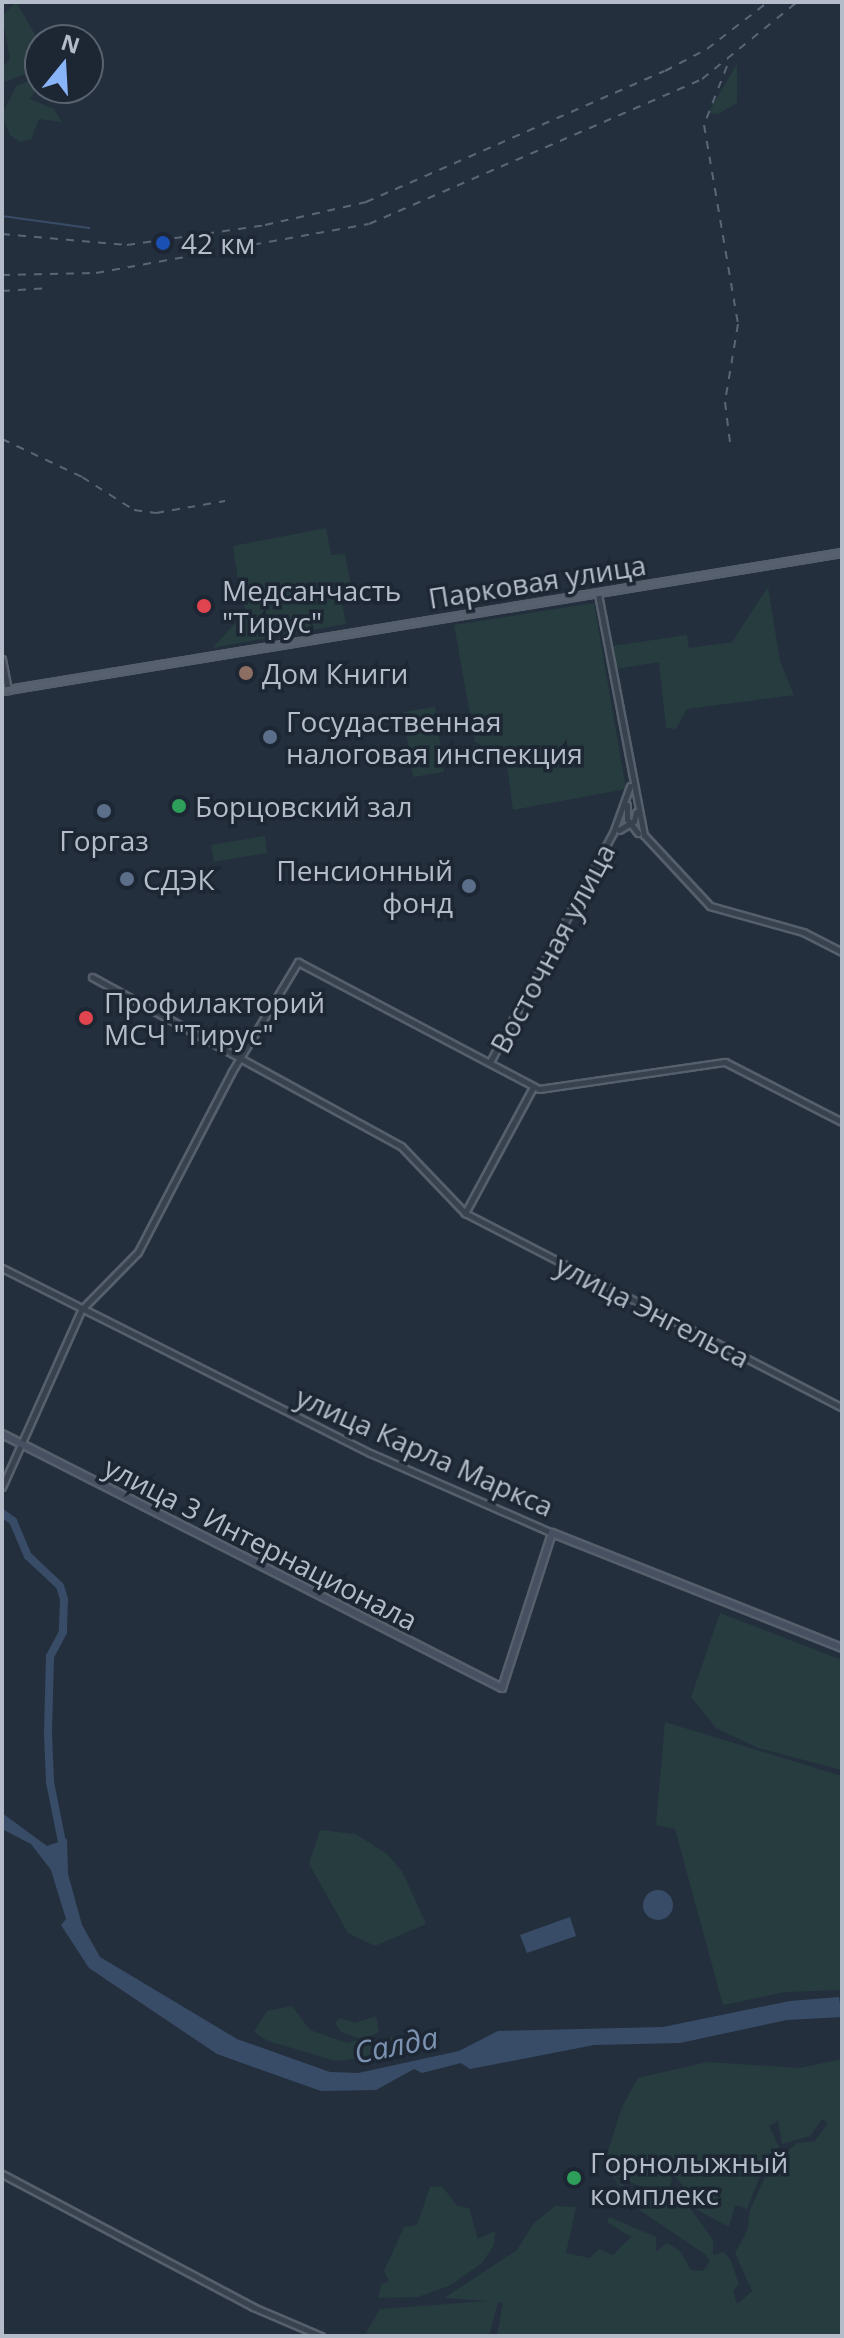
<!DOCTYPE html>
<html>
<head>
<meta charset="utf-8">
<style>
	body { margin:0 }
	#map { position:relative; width:844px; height:2338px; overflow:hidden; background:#242f3e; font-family:"Open Sans",sans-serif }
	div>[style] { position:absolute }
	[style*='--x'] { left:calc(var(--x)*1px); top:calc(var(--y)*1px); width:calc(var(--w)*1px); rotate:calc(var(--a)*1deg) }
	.green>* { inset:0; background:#263c3f }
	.water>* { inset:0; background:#394c67 }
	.round { border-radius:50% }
	.stream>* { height:2px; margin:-1px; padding:0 1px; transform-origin:1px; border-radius:1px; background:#394c67 }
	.river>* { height:8px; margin:-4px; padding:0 4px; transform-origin:4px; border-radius:4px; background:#394c67 }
	.roads { filter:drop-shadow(2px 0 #565f6c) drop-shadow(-2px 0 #565f6c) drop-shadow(0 2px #565f6c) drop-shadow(0 -2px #565f6c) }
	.tertiary>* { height:5px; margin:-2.5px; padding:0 2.5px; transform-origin:2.5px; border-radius:2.5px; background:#38414e }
	.secondary>* { height:6px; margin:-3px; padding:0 3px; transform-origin:3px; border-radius:3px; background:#465061 }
	.primary>* { height:6px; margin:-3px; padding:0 3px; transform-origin:3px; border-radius:3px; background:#56606e }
	.rail>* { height:2px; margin-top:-1px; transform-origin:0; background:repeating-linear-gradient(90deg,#5a6575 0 8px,transparent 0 16px) }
	.dots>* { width:22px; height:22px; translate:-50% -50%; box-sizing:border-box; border:4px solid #1d2633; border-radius:50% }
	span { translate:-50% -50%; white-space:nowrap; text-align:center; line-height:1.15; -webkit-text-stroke:7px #1d2633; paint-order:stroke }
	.poi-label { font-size:28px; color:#b4bcc9 }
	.left { translate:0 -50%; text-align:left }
	.right { translate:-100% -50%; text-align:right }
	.street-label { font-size:28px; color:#b4bcc9 }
	.water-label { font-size:30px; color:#7c92b1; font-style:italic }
	.frame { position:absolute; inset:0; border:4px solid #b4bcc9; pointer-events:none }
	.north { position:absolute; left:24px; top:24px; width:80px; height:80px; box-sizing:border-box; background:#1d2633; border:2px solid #59626f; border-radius:50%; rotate:18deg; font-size:22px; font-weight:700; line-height:32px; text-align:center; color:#b4bcc9 }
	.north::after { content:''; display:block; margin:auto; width:28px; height:36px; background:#8ab4f8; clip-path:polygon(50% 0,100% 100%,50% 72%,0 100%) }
</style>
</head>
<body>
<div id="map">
	<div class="green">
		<i style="clip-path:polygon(16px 2px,40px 43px,40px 68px,2px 83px,2px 68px,10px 59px,2px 16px)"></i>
		<i style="clip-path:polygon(737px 64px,737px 103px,718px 114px,708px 113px)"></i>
		<i style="clip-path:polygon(34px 79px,38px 88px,30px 99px,54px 109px,62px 122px,39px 119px,31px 139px,20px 142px,10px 135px,2px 115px,16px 86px)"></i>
		<i style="clip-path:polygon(326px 528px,331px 555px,345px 554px,354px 601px,342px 603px,346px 624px,212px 648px,247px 611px,241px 600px,233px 546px)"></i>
		<i style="clip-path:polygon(768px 587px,780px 661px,794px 695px,687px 709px,676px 729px,666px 728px,659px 662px,616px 669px,612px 646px,687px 635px,689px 648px,732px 642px)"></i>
		<i style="clip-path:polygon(594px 603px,626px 789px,513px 810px,506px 759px,475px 742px,454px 625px)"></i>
		<i style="clip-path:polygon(435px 707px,444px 772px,413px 777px,403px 712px)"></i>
		<i style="clip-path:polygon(265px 836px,267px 853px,214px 862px,211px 845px)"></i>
		<i style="clip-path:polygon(720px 1613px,842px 1660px,842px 1770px,758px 1748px,716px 1728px,691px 1697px)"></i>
		<i style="clip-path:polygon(665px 1722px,842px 1776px,842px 1990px,785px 1992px,723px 2005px,675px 1829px,656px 1825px)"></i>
		<i style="clip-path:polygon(320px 1830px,355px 1834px,386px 1853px,402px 1871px,426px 1924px,375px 1946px,348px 1933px,309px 1864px)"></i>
		<i style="clip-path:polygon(292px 2006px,310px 2030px,347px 2043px,361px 2039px,341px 2032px,335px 2023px,340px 2018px,355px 2023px,376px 2016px,379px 2032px,363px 2040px,386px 2041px,391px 2036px,400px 2041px,393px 2055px,336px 2061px,268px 2041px,254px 2032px,267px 2011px)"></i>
		<i style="clip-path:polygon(evenodd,842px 2059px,842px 2336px,497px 2336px,503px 2303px,498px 2302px,489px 2336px,364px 2336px,380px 2309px,488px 2301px,444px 2298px,517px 2250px,533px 2224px,555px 2206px,576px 2207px,566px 2253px,590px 2258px,599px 2249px,613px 2255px,631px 2237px,607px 2222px,609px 2217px,656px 2237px,656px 2252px,667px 2243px,680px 2251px,691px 2270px,703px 2271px,710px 2261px,706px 2255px,632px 2205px,604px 2163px,622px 2107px,638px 2078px,707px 2062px,799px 2068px,842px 2059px,822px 2119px,828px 2123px,815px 2141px,797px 2143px,770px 2166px,750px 2210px,747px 2231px,735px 2253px,752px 2291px,737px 2304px,733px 2291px,739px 2284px,731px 2261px,724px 2252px,713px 2255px,713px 2240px,688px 2205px,729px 2227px,735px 2205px,747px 2209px,768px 2156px,779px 2147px,769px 2126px,778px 2121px,782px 2144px,810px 2136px,822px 2119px,842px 2059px,671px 2157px,672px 2172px,694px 2200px,636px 2198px,615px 2176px,650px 2190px,670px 2188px,672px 2177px,663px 2167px,671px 2157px)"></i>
		<i style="clip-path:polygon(442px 2186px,457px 2206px,469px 2208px,478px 2239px,495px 2231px,494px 2245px,482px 2263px,451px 2285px,418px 2297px,378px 2298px,381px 2285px,389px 2281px,384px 2271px,404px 2227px,417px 2225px,430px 2187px)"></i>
	</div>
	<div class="water">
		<i style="clip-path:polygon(2px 1813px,47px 1846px,67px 1839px,68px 1874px,82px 1925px,100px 1957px,237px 2039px,330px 2072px,358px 2073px,459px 2051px,498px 2031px,663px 2027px,790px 2001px,839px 1997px,842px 2017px,787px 2020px,680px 2043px,594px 2045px,470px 2069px,461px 2063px,422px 2073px,414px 2069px,376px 2090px,321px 2091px,217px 2054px,89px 1968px,61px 1925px,66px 1919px,51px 1870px,31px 1844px,2px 1829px)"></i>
		<i class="round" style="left:643px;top:1890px;width:30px;height:30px"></i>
		<i style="clip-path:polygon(570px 1917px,576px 1936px,527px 1953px,520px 1935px)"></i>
	</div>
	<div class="stream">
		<i style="--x:2;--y:216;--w:88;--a:7.9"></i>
	</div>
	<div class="river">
		<i style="--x:2;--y:1513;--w:14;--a:36"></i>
		<i style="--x:13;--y:1521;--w:38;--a:67"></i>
		<i style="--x:28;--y:1556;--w:44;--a:43.2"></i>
		<i style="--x:60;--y:1586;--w:14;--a:73"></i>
		<i style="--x:64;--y:1599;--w:33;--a:92"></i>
		<i style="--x:63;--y:1632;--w:27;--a:118"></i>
		<i style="--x:50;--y:1656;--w:78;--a:91.5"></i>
		<i style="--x:48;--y:1734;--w:48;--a:87.6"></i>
		<i style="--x:50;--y:1782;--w:66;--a:78.7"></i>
	</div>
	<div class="roads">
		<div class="tertiary">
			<i style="--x:598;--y:594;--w:245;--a:79.2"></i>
			<i style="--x:644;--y:835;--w:97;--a:47.1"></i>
			<i style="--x:710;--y:906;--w:97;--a:15.6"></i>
			<i style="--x:803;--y:932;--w:44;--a:27.1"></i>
			<i style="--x:2;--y:659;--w:32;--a:79"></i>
			<i style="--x:627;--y:805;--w:14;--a:90"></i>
			<i style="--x:627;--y:819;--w:18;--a:52"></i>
			<i style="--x:619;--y:830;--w:17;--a:-31"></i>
			<i style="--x:634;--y:821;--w:9;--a:-77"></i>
			<i style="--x:92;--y:977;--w:352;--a:28.7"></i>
			<i style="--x:401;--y:1146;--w:93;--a:46.3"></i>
			<i style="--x:465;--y:1213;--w:424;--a:27.3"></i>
			<i style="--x:490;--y:1062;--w:260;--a:-61.8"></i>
			<i style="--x:613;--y:833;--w:50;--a:-70.1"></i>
			<i style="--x:465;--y:1213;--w:143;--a:-61.6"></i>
			<i style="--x:2;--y:1268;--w:412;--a:26.7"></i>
			<i style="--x:370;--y:1453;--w:199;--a:23.7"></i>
			<i style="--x:2;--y:1487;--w:194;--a:-65.9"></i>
			<i style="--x:81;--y:1310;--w:81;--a:-45.5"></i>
			<i style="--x:138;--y:1252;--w:202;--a:-62.5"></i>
			<i style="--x:231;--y:1073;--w:130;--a:-58.9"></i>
			<i style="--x:298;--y:962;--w:272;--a:27.8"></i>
			<i style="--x:539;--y:1089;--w:188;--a:-8.3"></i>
			<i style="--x:725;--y:1062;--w:131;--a:27.1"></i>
			<i style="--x:2;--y:2174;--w:284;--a:27.9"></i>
			<i style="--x:253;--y:2307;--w:74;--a:23.1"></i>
		</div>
		<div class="secondary">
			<i style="--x:2;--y:1434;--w:561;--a:26.93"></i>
			<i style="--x:502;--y:1688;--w:163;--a:-72.1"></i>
			<i style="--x:552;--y:1533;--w:312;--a:21.6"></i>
		</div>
		<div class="primary">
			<i style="--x:2;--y:691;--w:851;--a:-9.33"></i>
		</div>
	</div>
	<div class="rail">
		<i style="--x:727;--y:66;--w:63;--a:111.3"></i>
		<i style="--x:704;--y:125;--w:202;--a:80.3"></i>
		<i style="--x:738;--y:324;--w:79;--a:99.5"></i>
		<i style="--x:725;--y:402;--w:41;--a:83"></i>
		<i style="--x:2;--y:234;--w:125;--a:5"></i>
		<i style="--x:127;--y:245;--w:139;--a:-8.2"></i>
		<i style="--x:265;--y:225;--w:104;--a:-12.8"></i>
		<i style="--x:366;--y:202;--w:326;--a:-23.7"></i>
		<i style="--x:665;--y:71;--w:47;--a:-27.6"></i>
		<i style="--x:707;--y:49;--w:77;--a:-37.6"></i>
		<i style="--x:2;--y:275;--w:94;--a:-1.2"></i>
		<i style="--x:96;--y:273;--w:277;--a:-10.2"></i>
		<i style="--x:369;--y:224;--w:363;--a:-23.5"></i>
		<i style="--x:702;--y:79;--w:122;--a:-39"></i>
		<i style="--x:2;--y:291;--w:48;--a:-3.6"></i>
		<i style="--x:2;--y:439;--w:89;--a:25.4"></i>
		<i style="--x:82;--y:477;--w:62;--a:32.4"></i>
		<i style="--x:134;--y:510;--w:22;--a:8"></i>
		<i style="--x:156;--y:513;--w:70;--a:-9.9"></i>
	</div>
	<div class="dots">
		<i style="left:163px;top:243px;background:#1a4fb4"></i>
		<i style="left:204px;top:606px;background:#e0444e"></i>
		<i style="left:246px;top:673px;background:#8d6e63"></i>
		<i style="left:270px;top:737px;background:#5c6f8a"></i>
		<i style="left:179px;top:806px;background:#2e9e5b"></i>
		<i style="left:104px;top:811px;background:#5c6f8a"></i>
		<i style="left:127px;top:879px;background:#5c6f8a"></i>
		<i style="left:469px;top:886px;background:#5c6f8a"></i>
		<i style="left:86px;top:1018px;background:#e0444e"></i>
		<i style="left:574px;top:2178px;background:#2e9e5b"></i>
	</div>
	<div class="poi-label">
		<span class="left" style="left:181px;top:243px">42 км</span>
		<span class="left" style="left:222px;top:606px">Медсанчасть<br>"Тирус"</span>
		<span class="left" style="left:262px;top:673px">Дом Книги</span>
		<span class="left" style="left:286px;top:737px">Госудаственная<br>налоговая инспекция</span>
		<span class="left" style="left:195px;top:806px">Борцовский зал</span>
		<span style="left:104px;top:840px">Горгаз</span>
		<span class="right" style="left:453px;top:886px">Пенсионный<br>фонд</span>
		<span class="left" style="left:143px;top:879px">СДЭК</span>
		<span class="left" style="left:104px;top:1018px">Профилакторий<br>МСЧ "Тирус"</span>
		<span class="left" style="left:590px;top:2178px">Горнолыжный<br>комплекс</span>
	</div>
	<div class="street-label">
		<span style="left:537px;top:581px;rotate:-9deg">Парковая улица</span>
		<span style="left:552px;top:948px;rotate:-62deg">Восточная улица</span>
		<span style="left:653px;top:1311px;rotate:27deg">улица Энгельса</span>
		<span style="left:425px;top:1451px;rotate:24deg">улица Карла Маркса</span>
		<span style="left:261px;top:1543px;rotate:27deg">улица 3 Интернационала</span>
	</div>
	<div class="water-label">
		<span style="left:396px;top:2045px;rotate:-11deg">Салда</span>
	</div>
	<div class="frame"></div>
	<div class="north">N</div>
</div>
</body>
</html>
